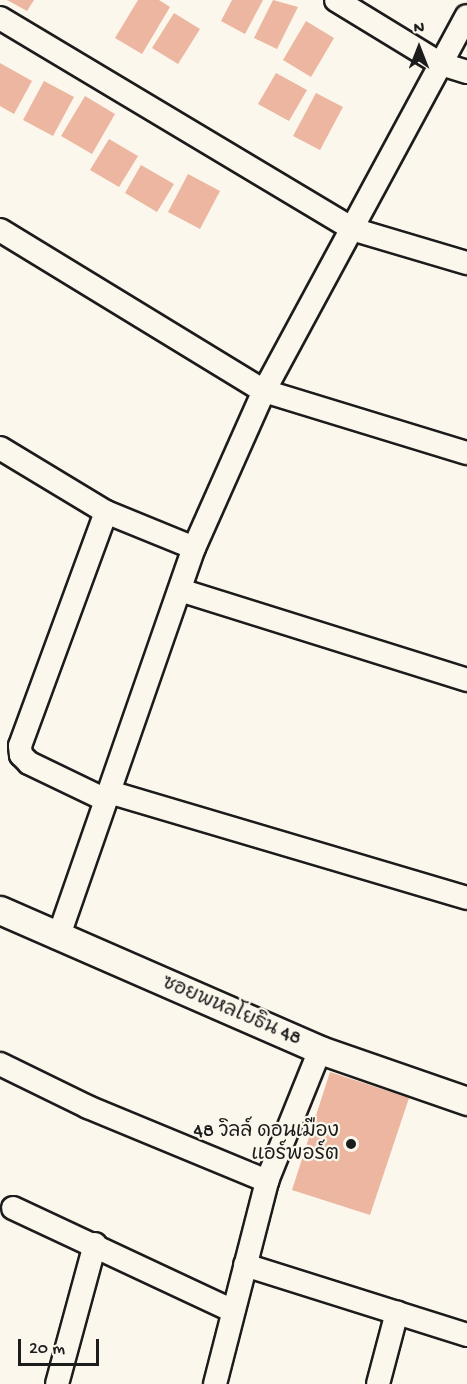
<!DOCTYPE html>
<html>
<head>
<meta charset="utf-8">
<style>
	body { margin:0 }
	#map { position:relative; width:467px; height:1384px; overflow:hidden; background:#fbf7ec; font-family:"Gochi Hand","Playpen Sans Thai",sans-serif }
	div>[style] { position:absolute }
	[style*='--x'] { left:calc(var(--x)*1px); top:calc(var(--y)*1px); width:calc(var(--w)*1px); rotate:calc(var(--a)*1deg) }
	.building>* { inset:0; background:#ecb6a0 }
	.roads { filter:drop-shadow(2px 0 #1c1c1c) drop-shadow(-2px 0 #1c1c1c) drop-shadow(0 2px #1c1c1c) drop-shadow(0 -2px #1c1c1c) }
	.minor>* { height:22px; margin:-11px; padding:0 11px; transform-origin:11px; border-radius:11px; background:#fbf7ec }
	.tertiary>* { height:27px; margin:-13.5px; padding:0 13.5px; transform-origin:13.5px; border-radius:13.5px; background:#fbf7ec }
	.dots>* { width:16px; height:16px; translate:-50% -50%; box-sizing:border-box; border:3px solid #fbf7ec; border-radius:50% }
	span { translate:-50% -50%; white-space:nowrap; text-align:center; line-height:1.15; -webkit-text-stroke:4.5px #fbf7ec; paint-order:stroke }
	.street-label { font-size:20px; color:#1c1c1c }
	.poi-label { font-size:20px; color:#1c1c1c }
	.right { translate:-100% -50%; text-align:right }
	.north { position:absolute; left:389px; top:18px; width:60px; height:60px; -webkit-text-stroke:4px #fbf7ec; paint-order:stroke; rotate:0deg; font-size:16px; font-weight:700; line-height:24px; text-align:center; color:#1c1c1c }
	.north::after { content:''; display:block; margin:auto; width:21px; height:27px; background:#1c1c1c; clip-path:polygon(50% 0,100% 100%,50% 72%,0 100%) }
	.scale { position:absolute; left:18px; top:1339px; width:81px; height:27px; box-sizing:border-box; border:3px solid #1c1c1c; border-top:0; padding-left:8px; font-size:18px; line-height:21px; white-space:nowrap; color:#1c1c1c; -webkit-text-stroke:4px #fbf7ec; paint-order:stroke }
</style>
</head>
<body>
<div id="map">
	<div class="building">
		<i style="clip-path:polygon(7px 0,34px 0,27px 11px)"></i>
		<i style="clip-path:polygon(138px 0,159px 0,170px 7px,142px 54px,115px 38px)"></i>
		<i style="clip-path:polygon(232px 0,263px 0,245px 34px,221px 21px)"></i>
		<i style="clip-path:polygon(273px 0,298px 7px,277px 49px,254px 38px)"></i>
		<i style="clip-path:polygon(174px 13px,200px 29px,178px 64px,152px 48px)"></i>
		<i style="clip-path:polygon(306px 21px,334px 38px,311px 77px,283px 60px)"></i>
		<i style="clip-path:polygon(0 63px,32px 81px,14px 114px,0 106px)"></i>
		<i style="clip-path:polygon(276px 73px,307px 90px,289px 121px,258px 104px)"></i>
		<i style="clip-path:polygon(44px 81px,74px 97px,53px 136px,23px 120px)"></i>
		<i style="clip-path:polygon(316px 93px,343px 107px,320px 150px,293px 136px)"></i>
		<i style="clip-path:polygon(85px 96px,115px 114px,92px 154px,61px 136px)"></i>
		<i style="clip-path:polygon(109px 139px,138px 156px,119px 187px,90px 170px)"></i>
		<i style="clip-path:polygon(141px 165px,174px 184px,157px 212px,125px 193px)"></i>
		<i style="clip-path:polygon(188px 174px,220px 191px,200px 229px,168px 212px)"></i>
		<i style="clip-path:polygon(330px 1072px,409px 1098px,370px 1215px,292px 1190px)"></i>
	</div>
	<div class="roads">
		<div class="minor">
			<i style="--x:336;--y:0;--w:123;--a:31.4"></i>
			<i style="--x:441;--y:64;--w:27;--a:17"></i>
			<i style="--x:0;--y:18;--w:410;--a:30.9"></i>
			<i style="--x:352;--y:229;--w:120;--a:16.5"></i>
			<i style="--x:0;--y:230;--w:309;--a:31.4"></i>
			<i style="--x:264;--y:391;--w:212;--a:17"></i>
			<i style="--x:0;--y:448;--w:124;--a:31.1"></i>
			<i style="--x:106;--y:512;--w:95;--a:22.2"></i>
			<i style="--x:106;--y:512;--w:249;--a:110.2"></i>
			<i style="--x:20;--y:746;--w:9;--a:84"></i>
			<i style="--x:21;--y:755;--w:11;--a:45"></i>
			<i style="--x:29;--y:763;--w:85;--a:25.7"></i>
			<i style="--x:180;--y:590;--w:301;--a:17.4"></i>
			<i style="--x:109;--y:792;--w:373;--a:16.5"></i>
			<i style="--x:58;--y:938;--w:413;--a:-70.8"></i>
			<i style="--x:194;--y:548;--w:172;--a:-66"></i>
			<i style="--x:264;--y:391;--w:426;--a:-61.6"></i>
			<i style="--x:0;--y:1064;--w:98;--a:26"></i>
			<i style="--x:88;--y:1107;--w:194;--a:22.5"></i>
			<i style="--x:13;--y:1208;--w:243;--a:25.1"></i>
			<i style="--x:245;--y:1265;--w:233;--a:17.5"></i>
			<i style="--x:57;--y:1384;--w:145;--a:-74.8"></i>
			<i style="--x:215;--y:1384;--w:210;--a:-75.6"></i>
			<i style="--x:267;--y:1181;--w:141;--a:-68"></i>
			<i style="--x:378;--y:1384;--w:74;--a:-75.2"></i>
		</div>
		<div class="tertiary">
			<i style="--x:0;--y:910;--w:349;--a:23.6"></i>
			<i style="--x:320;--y:1050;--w:156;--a:19.1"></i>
		</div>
	</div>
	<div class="dots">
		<i style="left:351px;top:1144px;background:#1c1c1c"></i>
	</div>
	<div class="street-label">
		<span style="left:231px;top:1012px;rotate:23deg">ซอยพหลโยธิน 48</span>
	</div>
	<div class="poi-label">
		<span class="right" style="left:339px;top:1144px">48 วิลล์ ดอนเมือง<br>แอร์พอร์ต</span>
	</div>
	<div class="north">N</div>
	<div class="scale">20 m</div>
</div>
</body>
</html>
